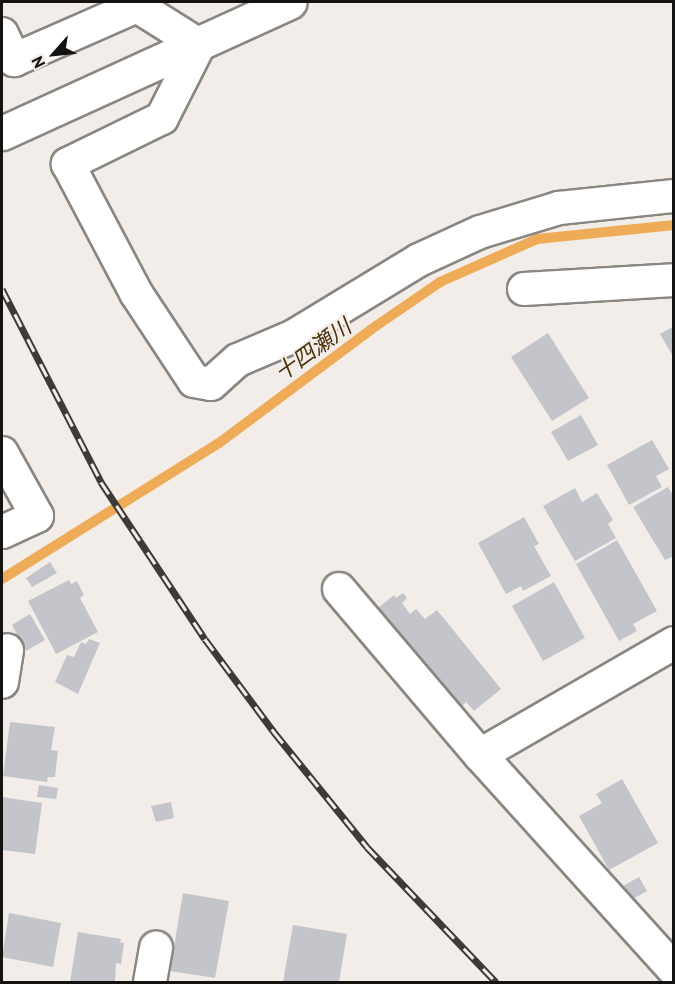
<!DOCTYPE html>
<html>
<head>
<meta charset="utf-8">
<style>
	body { margin:0 }
	#map { position:relative; width:675px; height:984px; overflow:hidden; background:#f2ede8; font-family:"PT Sans","Noto Sans JP",sans-serif }
	div>[style] { position:absolute }
	[style*='--x'] { left:calc(var(--x)*1px); top:calc(var(--y)*1px); width:calc(var(--w)*1px); rotate:calc(var(--a)*1deg) }
	.stream>* { height:10px; margin:-5px; padding:0 5px; transform-origin:5px; border-radius:5px; background:#eeac58 }
	.building>* { inset:0; background:#c4c5cb }
	.roads { filter:drop-shadow(2px 0 #8a8681) drop-shadow(-2px 0 #8a8681) drop-shadow(0 2px #8a8681) drop-shadow(0 -2px #8a8681) }
	.minor>* { height:32px; margin:-16px; padding:0 16px; transform-origin:16px; border-radius:16px; background:#fff }
	.tertiary>* { height:33px; margin:-16.5px; padding:0 16.5px; transform-origin:16.5px; border-radius:16.5px; background:#fff }
	.rail>* { height:7px; margin-top:-3.5px; transform-origin:0; background:repeating-linear-gradient(90deg,#f2ede8 0 14px,#3d3b38 0 28px); box-sizing:border-box; border-block:2px solid #3d3b38 }
	span { translate:-50% -50%; white-space:nowrap; text-align:center; line-height:1.15; -webkit-text-stroke:4.5px #f2ede8; paint-order:stroke }
	.water-label { font-size:22px; color:#4b300c; font-style:italic }
	.frame { position:absolute; inset:0; border:3px solid #151311; pointer-events:none }
	.north { position:absolute; left:24px; top:24px; width:60px; height:60px; -webkit-text-stroke:4px #f2ede8; paint-order:stroke; rotate:243deg; font-size:16px; font-weight:700; line-height:24px; text-align:center; color:#151311 }
	.north::after { content:''; display:block; margin:auto; width:21px; height:27px; background:#151311; clip-path:polygon(50% 0,100% 100%,50% 72%,0 100%) }
</style>
</head>
<body>
<div id="map">
	<div class="stream">
		<i style="--x:2;--y:579;--w:256;--a:-32.1"></i>
		<i style="--x:219;--y:443;--w:196;--a:-36.7"></i>
		<i style="--x:376;--y:326;--w:78;--a:-34.5"></i>
		<i style="--x:440;--y:282;--w:106;--a:-23.9"></i>
		<i style="--x:537;--y:239;--w:138;--a:-5.8"></i>
	</div>
	<div class="building">
		<i style="clip-path:polygon(674px 326px,674px 358px,660px 334px)"></i>
		<i style="clip-path:polygon(548px 333px,589px 398px,552px 421px,511px 357px)"></i>
		<i style="clip-path:polygon(581px 415px,598px 445px,568px 461px,551px 432px)"></i>
		<i style="clip-path:polygon(652px 440px,669px 469px,656px 476px,662px 487px,629px 505px,607px 465px)"></i>
		<i style="clip-path:polygon(668px 487px,674px 497px,674px 556px,665px 560px,633px 507px)"></i>
		<i style="clip-path:polygon(575px 488px,582px 502px,597px 493px,613px 520px,608px 524px,616px 538px,575px 561px,543px 506px)"></i>
		<i style="clip-path:polygon(524px 517px,539px 544px,534px 546px,551px 576px,523px 591px,521px 586px,506px 594px,478px 543px)"></i>
		<i style="clip-path:polygon(617px 540px,657px 611px,633px 624px,637px 631px,619px 641px,576px 564px)"></i>
		<i style="clip-path:polygon(50px 562px,57px 573px,32px 587px,26px 578px)"></i>
		<i style="clip-path:polygon(69px 580px,71px 584px,77px 581px,84px 595px,80px 598px,98px 632px,56px 654px,28px 601px)"></i>
		<i style="clip-path:polygon(554px 582px,585px 638px,543px 661px,512px 606px)"></i>
		<i style="clip-path:polygon(403px 593px,407px 598px,402px 603px,410px 614px,416px 609px,425px 619px,437px 610px,501px 689px,474px 711px,466px 702px,461px 707px,452px 697px,450px 698px,372px 613px,394px 595px,396px 598px)"></i>
		<i style="clip-path:polygon(30px 614px,45px 640px,26px 651px,12px 625px)"></i>
		<i style="clip-path:polygon(89px 639px,100px 643px,78px 694px,55px 682px,67px 655px,74px 657px,81px 642px,86px 644px)"></i>
		<i style="clip-path:polygon(10px 722px,55px 727px,51px 750px,58px 751px,55px 777px,48px 777px,47px 782px,3px 776px)"></i>
		<i style="clip-path:polygon(622px 779px,658px 843px,609px 870px,579px 816px,602px 803px,596px 794px)"></i>
		<i style="clip-path:polygon(39px 785px,58px 788px,56px 799px,37px 797px)"></i>
		<i style="clip-path:polygon(2px 797px,42px 803px,35px 854px,2px 850px)"></i>
		<i style="clip-path:polygon(171px 802px,174px 818px,156px 822px,151px 806px)"></i>
		<i style="clip-path:polygon(639px 877px,647px 891px,631px 900px,623px 886px)"></i>
		<i style="clip-path:polygon(183px 893px,229px 901px,215px 978px,170px 971px)"></i>
		<i style="clip-path:polygon(9px 913px,61px 923px,53px 967px,2px 957px)"></i>
		<i style="clip-path:polygon(293px 925px,347px 934px,339px 982px,283px 982px)"></i>
		<i style="clip-path:polygon(78px 932px,121px 939px,120px 942px,124px 943px,121px 964px,116px 963px,115px 982px,70px 982px)"></i>
	</div>
	<div class="roads">
		<div class="minor">
			<i style="--x:2;--y:34;--w:29;--a:65"></i>
			<i style="--x:14;--y:60;--w:134;--a:-23.7"></i>
			<i style="--x:137;--y:6;--w:73;--a:32.2"></i>
			<i style="--x:199;--y:45;--w:82;--a:116.9"></i>
			<i style="--x:162;--y:118;--w:105;--a:153.9"></i>
			<i style="--x:68;--y:164;--w:146;--a:62.2"></i>
			<i style="--x:136;--y:293;--w:105;--a:56.6"></i>
			<i style="--x:194;--y:381;--w:17;--a:10"></i>
			<i style="--x:211;--y:384;--w:36;--a:-42"></i>
			<i style="--x:238;--y:360;--w:61;--a:-23.2"></i>
			<i style="--x:294;--y:336;--w:146;--a:-31.3"></i>
			<i style="--x:419;--y:260;--w:67;--a:-24.7"></i>
			<i style="--x:480;--y:232;--w:83;--a:-16.9"></i>
			<i style="--x:559;--y:208;--w:116;--a:-6"></i>
			<i style="--x:524;--y:289;--w:150;--a:-3.4"></i>
			<i style="--x:2;--y:453;--w:72;--a:60.9"></i>
			<i style="--x:37;--y:516;--w:38;--a:155"></i>
			<i style="--x:339;--y:589;--w:218;--a:49.7"></i>
			<i style="--x:480;--y:755;--w:290;--a:47.9"></i>
			<i style="--x:2;--y:682;--w:32;--a:-81"></i>
			<i style="--x:480;--y:755;--w:224;--a:-30"></i>
			<i style="--x:150;--y:982;--w:35;--a:-80"></i>
		</div>
		<div class="tertiary">
			<i style="--x:2;--y:133;--w:316;--a:-24.5"></i>
		</div>
	</div>
	<div class="rail">
		<i style="--x:2;--y:289;--w:217;--a:62.8"></i>
		<i style="--x:101;--y:482;--w:188;--a:56.5"></i>
		<i style="--x:205;--y:639;--w:116;--a:53.4"></i>
		<i style="--x:274;--y:732;--w:148;--a:51"></i>
		<i style="--x:367;--y:847;--w:187;--a:46.3"></i>
	</div>
	<div class="water-label">
		<span style="left:313px;top:350px;rotate:-36deg">十四瀬川</span>
	</div>
	<div class="frame"></div>
	<div class="north">N</div>
</div>
</body>
</html>
